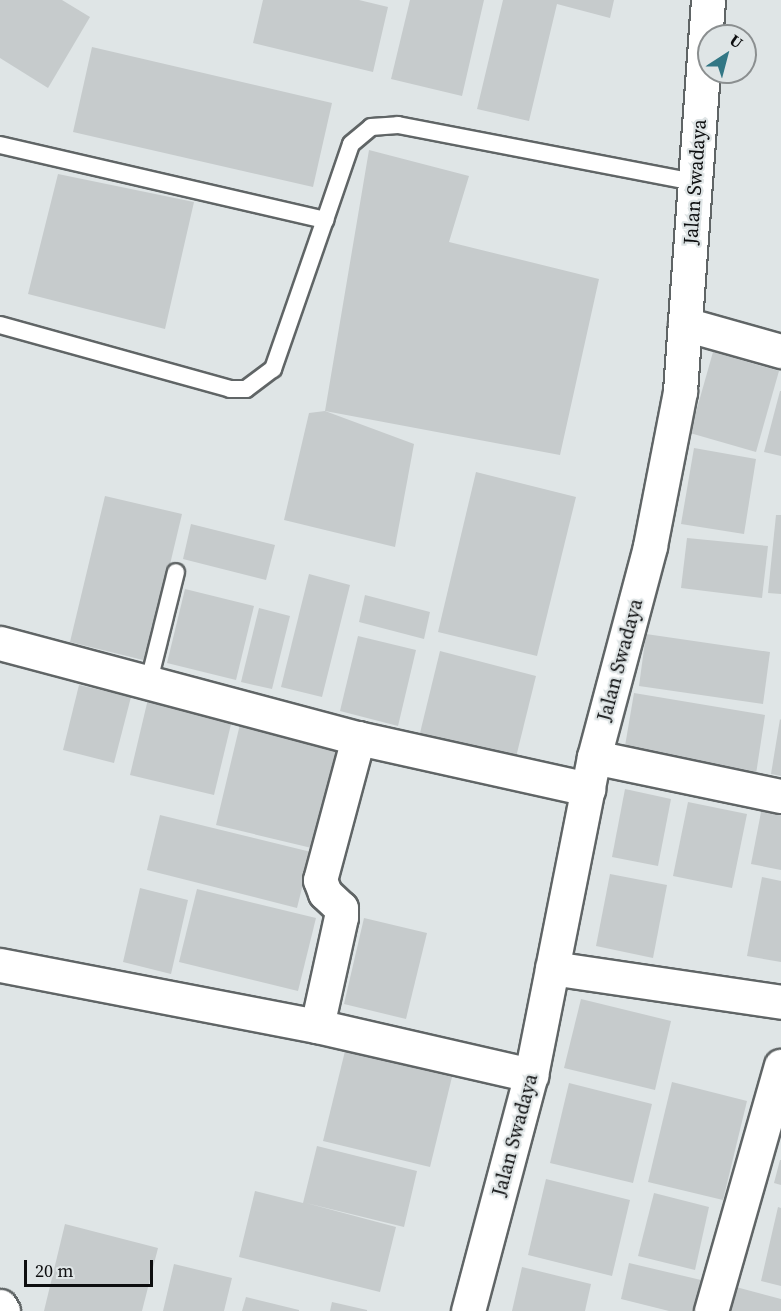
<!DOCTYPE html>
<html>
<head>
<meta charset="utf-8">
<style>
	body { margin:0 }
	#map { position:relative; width:781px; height:1311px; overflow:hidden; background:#dfe5e6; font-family:"Source Serif 4",serif }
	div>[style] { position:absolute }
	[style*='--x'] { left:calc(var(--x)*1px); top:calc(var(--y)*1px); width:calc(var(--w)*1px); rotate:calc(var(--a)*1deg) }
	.building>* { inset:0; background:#c6cbcc }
	.roads { filter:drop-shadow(2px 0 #606566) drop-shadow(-2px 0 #606566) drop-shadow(0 2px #606566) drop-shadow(0 -2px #606566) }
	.service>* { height:16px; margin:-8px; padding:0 8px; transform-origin:8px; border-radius:8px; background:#fff }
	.minor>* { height:33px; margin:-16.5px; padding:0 16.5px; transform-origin:16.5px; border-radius:16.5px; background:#fff }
	.tertiary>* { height:33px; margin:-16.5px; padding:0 16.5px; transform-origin:16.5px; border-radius:16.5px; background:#fff }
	span { translate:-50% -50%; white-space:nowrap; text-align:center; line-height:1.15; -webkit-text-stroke:4.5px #dfe5e6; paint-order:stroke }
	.street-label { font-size:20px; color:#0d0e0f }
	.north { position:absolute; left:697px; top:24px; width:60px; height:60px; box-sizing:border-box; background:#dfe5e6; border:2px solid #8b8f90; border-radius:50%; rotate:36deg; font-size:16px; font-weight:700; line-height:24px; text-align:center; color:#0d0e0f }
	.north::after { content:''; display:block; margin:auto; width:21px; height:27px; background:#327785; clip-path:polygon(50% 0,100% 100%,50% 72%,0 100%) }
	.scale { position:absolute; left:24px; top:1260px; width:129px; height:27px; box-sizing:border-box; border:3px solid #0d0e0f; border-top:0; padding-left:8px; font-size:18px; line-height:21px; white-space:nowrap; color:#0d0e0f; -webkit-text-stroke:4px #dfe5e6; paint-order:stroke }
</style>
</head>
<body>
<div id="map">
	<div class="building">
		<i style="clip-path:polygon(0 0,62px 0,90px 17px,48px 88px,0 58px)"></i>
		<i style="clip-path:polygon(263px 0,359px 0,388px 7px,373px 72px,253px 43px)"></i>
		<i style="clip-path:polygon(410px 0,484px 0,462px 96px,391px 79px)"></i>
		<i style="clip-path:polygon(503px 0,614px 0,610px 18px,557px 4px,529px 121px,477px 109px)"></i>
		<i style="clip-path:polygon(92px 47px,332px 103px,313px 187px,73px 132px)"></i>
		<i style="clip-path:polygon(369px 150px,469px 176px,449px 242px,599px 279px,560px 455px,325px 411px)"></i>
		<i style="clip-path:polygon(58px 174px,194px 202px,165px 329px,28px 294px)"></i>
		<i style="clip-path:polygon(713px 352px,779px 371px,756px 452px,690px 433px)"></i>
		<i style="clip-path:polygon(780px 391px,781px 391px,781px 456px,764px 452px)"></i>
		<i style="clip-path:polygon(325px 411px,414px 444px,395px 547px,284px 520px,309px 413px)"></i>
		<i style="clip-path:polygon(694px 448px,756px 459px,744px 534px,681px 524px)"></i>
		<i style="clip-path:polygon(476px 472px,576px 497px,537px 656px,438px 632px)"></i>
		<i style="clip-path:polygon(105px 496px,182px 514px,147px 661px,70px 642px)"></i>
		<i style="clip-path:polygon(776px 515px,781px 515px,781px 594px,768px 593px)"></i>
		<i style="clip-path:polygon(191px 524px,275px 545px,266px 580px,183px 559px)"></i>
		<i style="clip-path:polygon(687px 538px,768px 546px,762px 598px,681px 588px)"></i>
		<i style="clip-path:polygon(309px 574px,350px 585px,322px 697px,281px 687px)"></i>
		<i style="clip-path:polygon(185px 589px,254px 606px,236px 680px,167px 663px)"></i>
		<i style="clip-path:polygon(365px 595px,430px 612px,424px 639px,359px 622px)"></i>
		<i style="clip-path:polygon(259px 608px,290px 616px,272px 689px,241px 682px)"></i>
		<i style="clip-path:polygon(646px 634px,770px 652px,763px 704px,639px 686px)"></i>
		<i style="clip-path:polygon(358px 636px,416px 650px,398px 726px,340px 711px)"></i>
		<i style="clip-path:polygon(440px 651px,536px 676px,516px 757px,420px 733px)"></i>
		<i style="clip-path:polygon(79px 685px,131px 697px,114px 763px,63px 750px)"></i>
		<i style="clip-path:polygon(634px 693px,765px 715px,756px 774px,624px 752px)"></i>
		<i style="clip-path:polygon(148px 699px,232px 720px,214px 795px,130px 775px)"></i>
		<i style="clip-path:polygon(780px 719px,781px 720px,781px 776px,771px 774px)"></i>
		<i style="clip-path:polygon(241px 720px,345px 746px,320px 850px,216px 825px)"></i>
		<i style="clip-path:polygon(625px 789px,671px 799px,658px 866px,612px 857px)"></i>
		<i style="clip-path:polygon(688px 802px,747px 814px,732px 888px,673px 876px)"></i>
		<i style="clip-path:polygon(762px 807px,781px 810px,781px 870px,751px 864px)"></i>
		<i style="clip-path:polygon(160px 815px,311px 852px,297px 908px,147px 870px)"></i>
		<i style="clip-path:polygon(610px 874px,667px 885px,653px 958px,596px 946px)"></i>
		<i style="clip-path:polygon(762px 877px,781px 881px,781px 962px,747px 956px)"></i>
		<i style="clip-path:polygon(140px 888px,188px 900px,171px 974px,123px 962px)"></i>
		<i style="clip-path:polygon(197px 889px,316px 918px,298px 991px,179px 962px)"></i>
		<i style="clip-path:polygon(364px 918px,427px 933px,406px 1019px,344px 1004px)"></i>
		<i style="clip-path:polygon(581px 999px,671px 1021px,655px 1090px,564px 1068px)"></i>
		<i style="clip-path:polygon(345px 1051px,452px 1077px,430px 1167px,323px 1141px)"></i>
		<i style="clip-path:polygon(672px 1082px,747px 1101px,723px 1200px,648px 1182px)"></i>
		<i style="clip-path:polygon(569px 1083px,652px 1104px,633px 1183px,550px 1163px)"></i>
		<i style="clip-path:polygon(317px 1146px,417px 1171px,404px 1227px,306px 1203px,396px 1227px,380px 1292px,239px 1257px,255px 1191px,303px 1203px)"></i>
		<i style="clip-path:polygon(780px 1160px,781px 1160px,781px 1185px,774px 1183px)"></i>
		<i style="clip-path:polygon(546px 1179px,630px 1200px,612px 1276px,528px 1255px)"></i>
		<i style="clip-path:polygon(654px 1193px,709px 1207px,695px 1270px,638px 1256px)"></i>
		<i style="clip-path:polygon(778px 1207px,781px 1208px,781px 1286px,761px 1281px)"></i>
		<i style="clip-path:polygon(65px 1224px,158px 1248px,142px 1311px,44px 1311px)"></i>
		<i style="clip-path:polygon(629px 1263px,701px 1280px,694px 1311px,669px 1311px,621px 1299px)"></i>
		<i style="clip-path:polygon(174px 1264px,232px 1278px,224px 1311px,163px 1311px)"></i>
		<i style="clip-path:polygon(522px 1267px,591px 1284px,585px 1311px,512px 1311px)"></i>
		<i style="clip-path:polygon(736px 1287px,781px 1299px,781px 1311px,730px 1311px)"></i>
		<i style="clip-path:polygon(246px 1297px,299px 1310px,299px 1311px,242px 1311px)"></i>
		<i style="clip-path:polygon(332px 1302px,367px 1310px,367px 1311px,330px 1311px)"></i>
	</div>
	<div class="roads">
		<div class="service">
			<i style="--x:0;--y:145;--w:334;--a:13"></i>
			<i style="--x:325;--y:220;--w:80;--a:-71.1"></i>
			<i style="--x:351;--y:144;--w:26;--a:-40"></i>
			<i style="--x:371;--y:127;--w:27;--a:-4"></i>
			<i style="--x:398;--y:125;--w:302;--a:10.9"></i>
			<i style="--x:0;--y:325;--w:239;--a:15.5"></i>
			<i style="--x:230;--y:389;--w:16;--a:0"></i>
			<i style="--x:246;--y:389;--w:34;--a:-37"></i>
			<i style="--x:273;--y:369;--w:158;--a:-70.8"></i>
			<i style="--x:149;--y:681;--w:112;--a:-76.1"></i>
		</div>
		<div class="minor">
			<i style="--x:685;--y:324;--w:100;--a:15.7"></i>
			<i style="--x:0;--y:643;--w:370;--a:14.9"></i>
			<i style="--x:358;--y:738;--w:236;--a:12.5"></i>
			<i style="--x:594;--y:757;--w:191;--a:11.8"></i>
			<i style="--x:0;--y:965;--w:323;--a:10.9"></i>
			<i style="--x:317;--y:1026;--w:220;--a:12.9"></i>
			<i style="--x:552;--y:968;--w:232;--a:8.4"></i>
			<i style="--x:317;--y:1026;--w:112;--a:-77.6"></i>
			<i style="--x:341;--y:917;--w:9;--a:-90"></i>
			<i style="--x:341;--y:908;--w:22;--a:-137"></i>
			<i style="--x:325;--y:893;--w:14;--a:-111"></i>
			<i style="--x:320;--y:880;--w:147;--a:-75"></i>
			<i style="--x:0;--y:1306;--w:6;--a:59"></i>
			<i style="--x:711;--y:1311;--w:255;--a:-74.1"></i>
		</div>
		<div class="tertiary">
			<i style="--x:468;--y:1311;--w:244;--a:-75.1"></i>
			<i style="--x:531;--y:1075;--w:324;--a:-78.8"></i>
			<i style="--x:594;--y:757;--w:218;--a:-75.1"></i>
			<i style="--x:650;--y:546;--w:158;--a:-79"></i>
			<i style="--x:680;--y:391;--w:392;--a:-85.9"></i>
		</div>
	</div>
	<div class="street-label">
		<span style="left:695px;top:182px;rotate:-86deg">Jalan Swadaya</span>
		<span style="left:620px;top:660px;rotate:-75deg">Jalan Swadaya</span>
		<span style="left:515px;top:1135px;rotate:-75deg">Jalan Swadaya</span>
	</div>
	<div class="north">U</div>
	<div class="scale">20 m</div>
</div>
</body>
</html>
